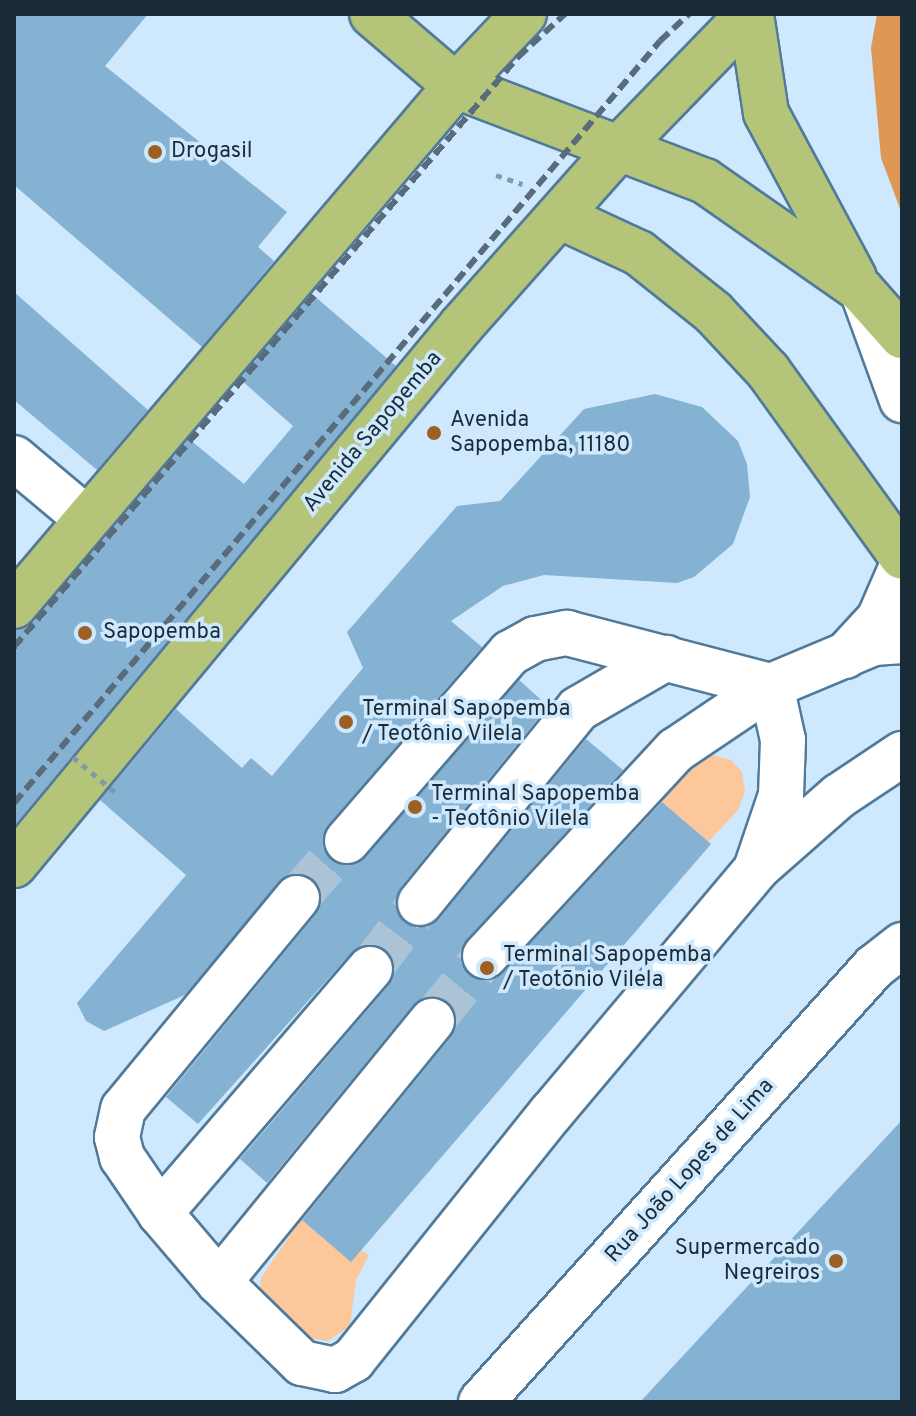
<!DOCTYPE html>
<html>
<head>
<meta charset="utf-8">
<style>
	body { margin:0 }
	#map { position:relative; width:916px; height:1416px; overflow:hidden; background:#cee9fe; font-family:Overpass,sans-serif }
	div>[style] { position:absolute }
	[style*='--x'] { left:calc(var(--x)*1px); top:calc(var(--y)*1px); width:calc(var(--w)*1px); rotate:calc(var(--a)*1deg) }
	.green>* { inset:0; background:#fcc79a }
	.forest>* { inset:0; background:#de9856 }
	.building>* { inset:0; background:#85b1d2 }
	.minor-tunnel>* { height:44px; margin-top:-22px; transform-origin:0; background:repeating-linear-gradient(90deg,#aac3d6 0 44px,transparent 0 66px) }
	.path>* { height:5px; margin-top:-2.5px; transform-origin:0; background:repeating-linear-gradient(90deg,#8299aa 0 6px,transparent 0 12px) }
	.roads { filter:drop-shadow(2px 0 #517a9a) drop-shadow(-2px 0 #517a9a) drop-shadow(0 2px #517a9a) drop-shadow(0 -2px #517a9a) }
	.minor>* { height:44px; margin:-22px; padding:0 22px; transform-origin:22px; border-radius:22px; background:#fff }
	.major>* { height:44px; margin:-22px; padding:0 22px; transform-origin:22px; border-radius:22px; background:#b4c579 }
	.rail>* { height:6px; margin-top:-3px; transform-origin:0; background:repeating-linear-gradient(90deg,#586c7c 0 12px,transparent 0 18px) }
	.path-bridge>* { height:5px; margin-top:-2.5px; transform-origin:0; background:repeating-linear-gradient(90deg,#8299aa 0 6px,transparent 0 12px) }
	.dots>* { width:22px; height:22px; translate:-50% -50%; box-sizing:border-box; border:4px solid #cee9fe; border-radius:50% }
	span { translate:-50% -50%; white-space:nowrap; text-align:center; line-height:1.15; -webkit-text-stroke:7px #cee9fe; paint-order:stroke }
	.poi-label { font-size:22px; color:#1a2b38 }
	.left { translate:0 -50%; text-align:left }
	.right { translate:-100% -50%; text-align:right }
	.street-label { font-size:22px; color:#1a2b38 }
	.frame { position:absolute; inset:0; border:16px solid #1a2b38; pointer-events:none }
</style>
</head>
<body>
<div id="map">
	<div class="green">
		<i style="clip-path:polygon(713px 755px,731px 760px,742px 772px,745px 792px,738px 810px,708px 842px,659px 799px,686px 768px)"></i>
		<i style="clip-path:polygon(301px 1219px,351px 1261px,361px 1250px,369px 1255px,356px 1280px,350px 1326px,328px 1341px,308px 1338px,259px 1297px,261px 1278px)"></i>
	</div>
	<div class="forest">
		<i style="clip-path:polygon(877px 14px,902px 14px,902px 214px,881px 158px,871px 48px)"></i>
	</div>
	<div class="building">
		<i style="clip-path:polygon(14px 14px,148px 14px,105px 66px,287px 212px,258px 247px,274px 261px,202px 347px,14px 185px)"></i>
		<i style="clip-path:polygon(14px 292px,148px 410px,97px 470px,14px 400px)"></i>
		<i style="clip-path:polygon(312px 294px,396px 366px,14px 826px,14px 630px,33px 622px,189px 439px,244px 484px,293px 426px,240px 379px)"></i>
		<i style="clip-path:polygon(655px 394px,702px 407px,738px 441px,747px 464px,750px 497px,733px 544px,694px 577px,677px 583px,544px 575px,503px 586px,451px 621px,482px 647px,328px 825px,323px 848px,342px 865px,365px 858px,519px 680px,548px 706px,401px 887px,395px 900px,404px 922px,417px 928px,439px 919px,586px 739px,623px 770px,467px 939px,461px 963px,469px 975px,492px 980px,503px 973px,662px 802px,711px 844px,351px 1262px,302px 1220px,451px 1037px,455px 1011px,437px 997px,413px 1005px,267px 1183px,240px 1159px,389px 985px,393px 960px,375px 945px,352px 952px,198px 1124px,166px 1097px,316px 914px,321px 890px,312px 878px,288px 875px,185px 995px,104px 1031px,86px 1021px,77px 1003px,186px 875px,100px 800px,176px 709px,242px 768px,251px 758px,272px 776px,363px 668px,347px 632px,457px 506px,500px 501px,584px 409px)"></i>
		<i style="clip-path:polygon(902px 1120px,902px 1402px,640px 1402px)"></i>
	</div>
	<div class="minor-tunnel">
		<i style="--x:297;--y:898;--w:76;--a:-48.7"></i>
		<i style="--x:370;--y:969;--w:83;--a:-52.9"></i>
		<i style="--x:432;--y:1021;--w:84;--a:-50.8"></i>
	</div>
	<div class="path">
		<i style="--x:496;--y:175;--w:28;--a:19"></i>
	</div>
	<div class="roads">
		<div class="minor">
			<i style="--x:863;--y:293;--w:114;--a:70"></i>
			<i style="--x:14;--y:458;--w:95;--a:39.9"></i>
			<i style="--x:845;--y:656;--w:50;--a:-47.4"></i>
			<i style="--x:879;--y:619;--w:58;--a:-66.5"></i>
			<i style="--x:347;--y:841;--w:249;--a:-49.1"></i>
			<i style="--x:510;--y:653;--w:29;--a:-29"></i>
			<i style="--x:535;--y:639;--w:33;--a:-11"></i>
			<i style="--x:567;--y:633;--w:211;--a:14.6"></i>
			<i style="--x:757;--y:866;--w:75;--a:-71.3"></i>
			<i style="--x:781;--y:795;--w:55;--a:-87.9"></i>
			<i style="--x:783;--y:740;--w:55;--a:-102.5"></i>
			<i style="--x:297;--y:898;--w:273;--a:129.5"></i>
			<i style="--x:123;--y:1109;--w:29;--a:102"></i>
			<i style="--x:117;--y:1137;--w:21;--a:76"></i>
			<i style="--x:122;--y:1157;--w:68;--a:55.8"></i>
			<i style="--x:160;--y:1213;--w:91;--a:49.5"></i>
			<i style="--x:219;--y:1282;--w:116;--a:44.3"></i>
			<i style="--x:302;--y:1363;--w:34;--a:12"></i>
			<i style="--x:335;--y:1370;--w:21;--a:-29"></i>
			<i style="--x:353;--y:1360;--w:317;--a:-51.3"></i>
			<i style="--x:551;--y:1113;--w:320;--a:-49.9"></i>
			<i style="--x:757;--y:868;--w:109;--a:-41.3"></i>
			<i style="--x:839;--y:796;--w:76;--a:-33.7"></i>
			<i style="--x:420;--y:903;--w:250;--a:-50.8"></i>
			<i style="--x:578;--y:709;--w:102;--a:-30.1"></i>
			<i style="--x:485;--y:956;--w:281;--a:-47.2"></i>
			<i style="--x:676;--y:750;--w:115;--a:-34"></i>
			<i style="--x:771;--y:686;--w:112;--a:-22.7"></i>
			<i style="--x:874;--y:643;--w:28;--a:-4"></i>
			<i style="--x:160;--y:1213;--w:322;--a:-49.3"></i>
			<i style="--x:219;--y:1282;--w:337;--a:-50.8"></i>
			<i style="--x:481;--y:1402;--w:586;--a:-47.9"></i>
			<i style="--x:874;--y:967;--w:36;--a:-38"></i>
		</div>
		<div class="major">
			<i style="--x:372;--y:14;--w:111;--a:40.6"></i>
			<i style="--x:456;--y:86;--w:267;--a:20.9"></i>
			<i style="--x:705;--y:181;--w:190;--a:34.9"></i>
			<i style="--x:861;--y:290;--w:62;--a:48.3"></i>
			<i style="--x:751;--y:14;--w:100;--a:81.4"></i>
			<i style="--x:766;--y:113;--w:187;--a:61.9"></i>
			<i style="--x:559;--y:216;--w:88;--a:24.8"></i>
			<i style="--x:639;--y:253;--w:95;--a:38.6"></i>
			<i style="--x:713;--y:312;--w:81;--a:47"></i>
			<i style="--x:768;--y:371;--w:229;--a:54.2"></i>
			<i style="--x:14;--y:606;--w:682;--a:-49.64"></i>
			<i style="--x:456;--y:86;--w:99;--a:-46.6"></i>
			<i style="--x:14;--y:865;--w:700;--a:-50.33"></i>
			<i style="--x:461;--y:326;--w:239;--a:-48.4"></i>
			<i style="--x:620;--y:147;--w:185;--a:-45.9"></i>
		</div>
	</div>
	<div class="rail">
		<i style="--x:14;--y:647;--w:776;--a:-49.49"></i>
		<i style="--x:518;--y:57;--w:64;--a:-42.5"></i>
		<i style="--x:14;--y:803;--w:999;--a:-49.71"></i>
		<i style="--x:660;--y:41;--w:40;--a:-43"></i>
	</div>
	<div class="path-bridge">
		<i style="--x:73;--y:757;--w:55;--a:39.8"></i>
	</div>
	<div class="dots">
		<i style="left:155px;top:152px;background:#9c6023"></i>
		<i style="left:434px;top:433px;background:#9c6023"></i>
		<i style="left:85px;top:633px;background:#9c6023"></i>
		<i style="left:346px;top:722px;background:#9c6023"></i>
		<i style="left:415px;top:807px;background:#9c6023"></i>
		<i style="left:487px;top:968px;background:#9c6023"></i>
		<i style="left:836px;top:1261px;background:#9c6023"></i>
	</div>
	<div class="poi-label">
		<span class="left" style="left:171px;top:152px">Drogasil</span>
		<span class="left" style="left:450px;top:433px">Avenida<br>Sapopemba, 11180</span>
		<span class="left" style="left:103px;top:633px">Sapopemba</span>
		<span class="left" style="left:362px;top:722px">Terminal Sapopemba<br>/ Teotônio Vilela</span>
		<span class="left" style="left:431px;top:807px">Terminal Sapopemba<br>- Teotônio Vilela</span>
		<span class="left" style="left:503px;top:968px">Terminal Sapopemba<br>/ Teotõnio Vilela</span>
		<span class="right" style="left:820px;top:1261px">Supermercado<br>Negreiros</span>
	</div>
	<div class="street-label">
		<span style="left:373px;top:432px;rotate:-50deg">Avenida Sapopemba</span>
		<span style="left:690px;top:1171px;rotate:-48deg">Rua João Lopes de Lima</span>
	</div>
	<div class="frame"></div>
</div>
</body>
</html>
